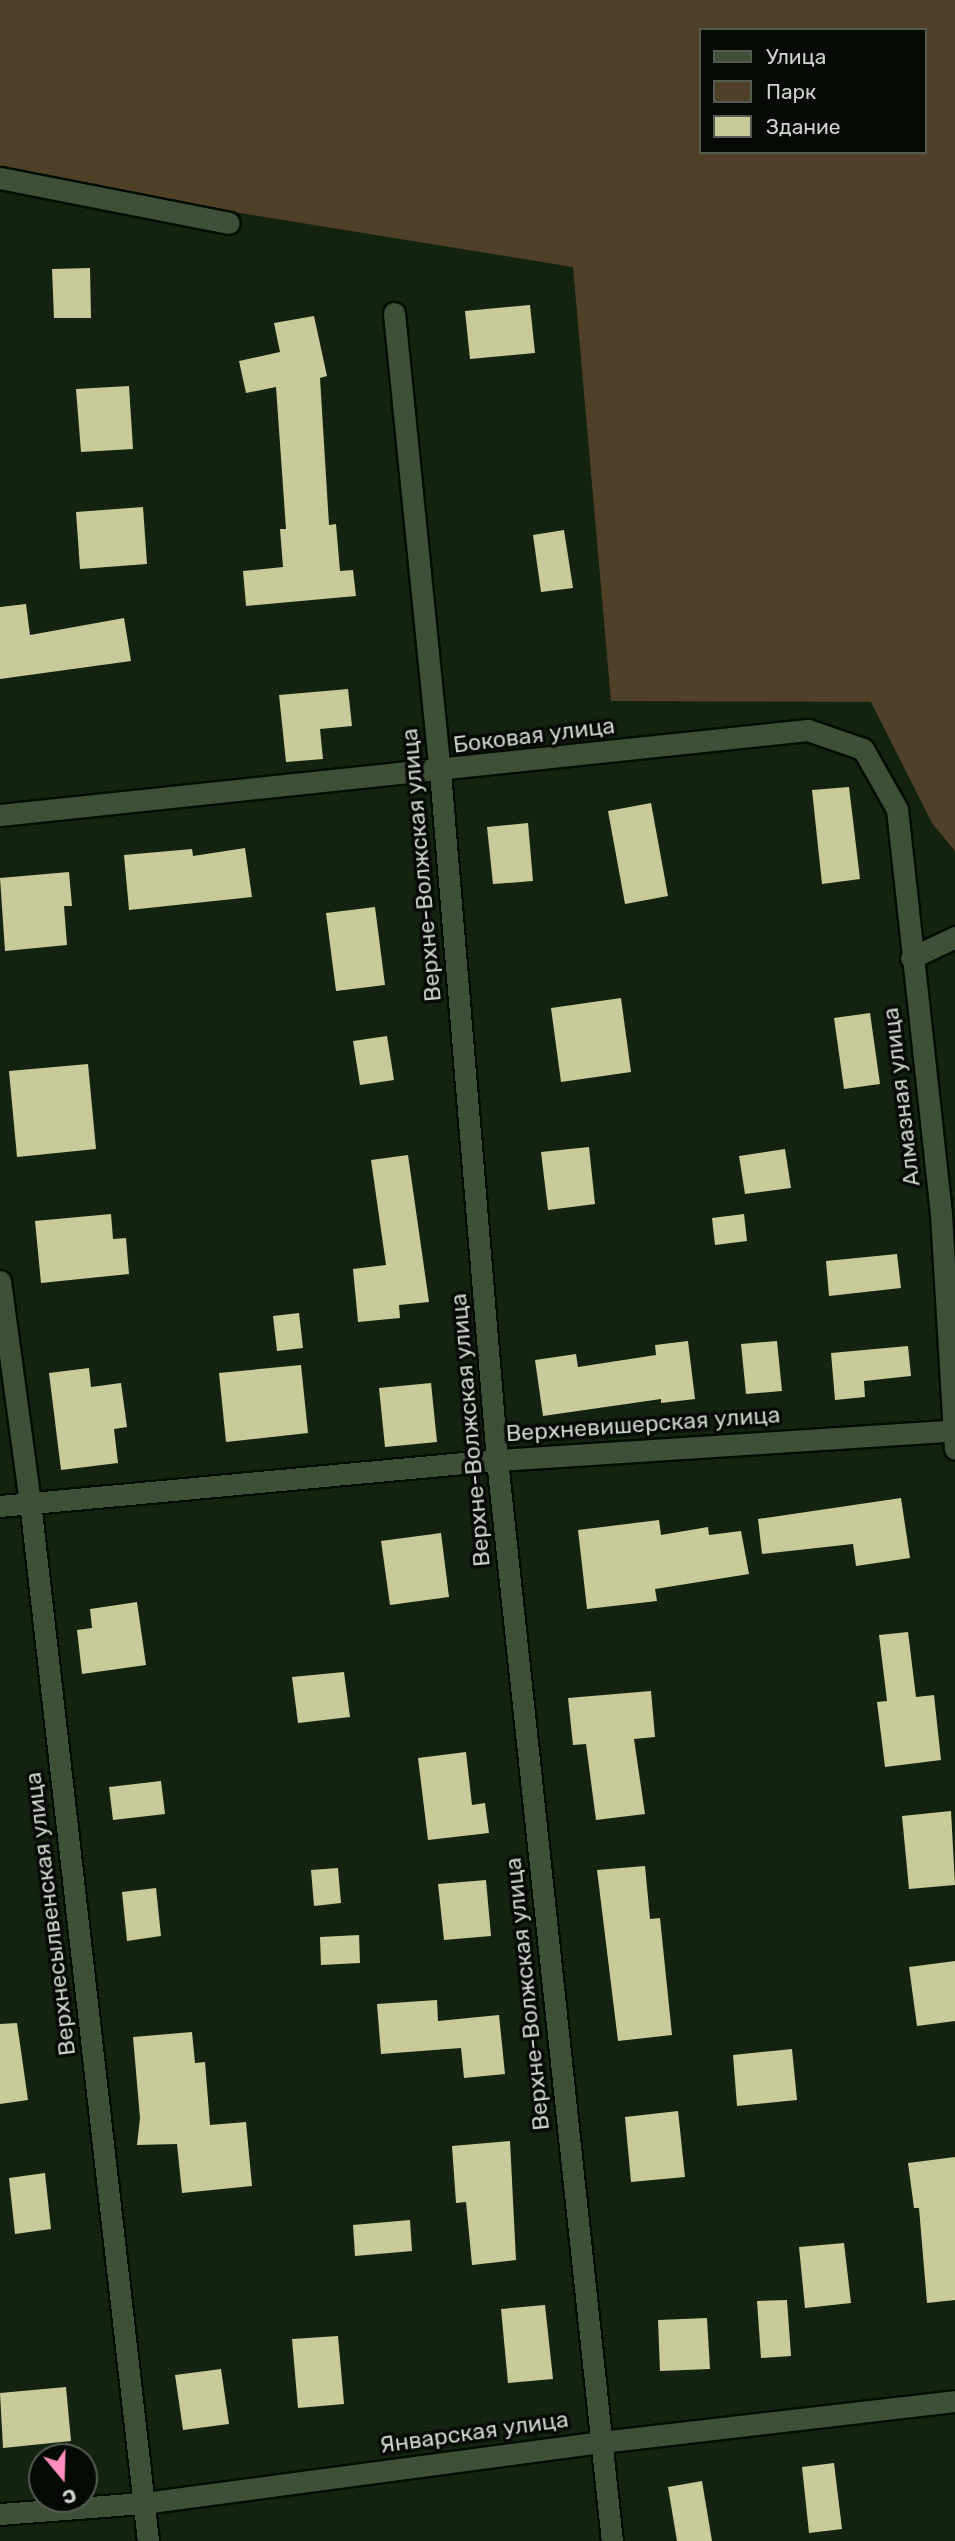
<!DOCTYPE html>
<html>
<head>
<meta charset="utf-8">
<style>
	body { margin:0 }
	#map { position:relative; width:955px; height:2541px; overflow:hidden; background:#14230f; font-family:Rubik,sans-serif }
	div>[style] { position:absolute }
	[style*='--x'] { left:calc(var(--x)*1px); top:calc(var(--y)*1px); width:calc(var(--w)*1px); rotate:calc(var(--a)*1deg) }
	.green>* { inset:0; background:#4f4128 }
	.building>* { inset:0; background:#c9ca99 }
	.roads { filter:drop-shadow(2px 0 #020c00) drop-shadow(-2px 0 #020c00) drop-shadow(0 2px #020c00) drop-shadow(0 -2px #020c00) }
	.minor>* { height:21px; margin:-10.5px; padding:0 10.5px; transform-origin:10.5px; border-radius:10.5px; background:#3f5039 }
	span { translate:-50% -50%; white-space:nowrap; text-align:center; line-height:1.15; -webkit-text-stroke:7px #050b04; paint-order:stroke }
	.street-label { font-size:23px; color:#cbd5c8 }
	.legend { position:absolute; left:699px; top:28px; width:228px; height:126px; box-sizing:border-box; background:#050b04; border:2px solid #545c52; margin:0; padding:9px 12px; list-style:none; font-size:21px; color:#cbd5c8 }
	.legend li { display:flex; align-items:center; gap:14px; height:35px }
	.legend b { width:35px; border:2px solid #545c52 }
	.north { position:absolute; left:28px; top:2443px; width:70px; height:70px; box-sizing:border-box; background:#050b04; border:2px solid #545c52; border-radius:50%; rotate:161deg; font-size:19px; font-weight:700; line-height:28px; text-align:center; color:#cbd5c8 }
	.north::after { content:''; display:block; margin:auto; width:24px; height:32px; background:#fe8ebd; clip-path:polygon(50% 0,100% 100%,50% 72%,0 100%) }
</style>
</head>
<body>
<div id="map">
	<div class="green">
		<i style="clip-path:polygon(evenodd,0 0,955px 0,955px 851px,932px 823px,871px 702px,611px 701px,573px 267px,0 174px,0 0,701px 30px,925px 30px,925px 152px,701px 152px,701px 30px)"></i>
	</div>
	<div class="building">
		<i style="clip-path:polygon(90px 268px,91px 318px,54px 318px,52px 269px)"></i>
		<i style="clip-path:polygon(530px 305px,535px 353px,470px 359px,465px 311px)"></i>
		<i style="clip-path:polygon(314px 316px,327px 376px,320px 378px,329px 525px,336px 524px,340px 571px,353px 570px,356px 596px,246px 606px,243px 571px,283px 567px,280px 529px,286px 529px,276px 387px,246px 393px,239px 361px,280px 352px,274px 323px)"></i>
		<i style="clip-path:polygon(129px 386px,133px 449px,81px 452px,76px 389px)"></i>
		<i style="clip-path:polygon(143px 507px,147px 564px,80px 569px,76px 512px)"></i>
		<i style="clip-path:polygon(564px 530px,573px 588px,541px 592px,533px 535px)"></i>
		<i style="clip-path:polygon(26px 604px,30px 635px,124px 618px,131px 661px,0 679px,0 607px)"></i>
		<i style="clip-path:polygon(348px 689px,352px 726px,320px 729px,323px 759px,286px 762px,279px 695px)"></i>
		<i style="clip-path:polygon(849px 787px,860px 879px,822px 884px,812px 790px)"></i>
		<i style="clip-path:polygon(651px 803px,668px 896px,625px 904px,608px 811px)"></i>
		<i style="clip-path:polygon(528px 823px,533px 881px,493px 884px,487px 827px)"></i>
		<i style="clip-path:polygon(245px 848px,252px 897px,129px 910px,124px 855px,192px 849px,193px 856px)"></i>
		<i style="clip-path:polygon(69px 872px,72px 906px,64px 906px,67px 945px,5px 951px,0 878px)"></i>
		<i style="clip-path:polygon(375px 907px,385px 985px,336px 991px,326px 913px)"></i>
		<i style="clip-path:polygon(621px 998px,631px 1072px,561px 1082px,551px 1008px)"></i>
		<i style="clip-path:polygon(870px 1013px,880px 1084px,844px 1089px,834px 1018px)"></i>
		<i style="clip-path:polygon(387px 1036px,394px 1080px,360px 1085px,353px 1041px)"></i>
		<i style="clip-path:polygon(88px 1064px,96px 1149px,17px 1157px,9px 1071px)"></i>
		<i style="clip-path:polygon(589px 1147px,595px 1204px,548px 1210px,541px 1152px)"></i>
		<i style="clip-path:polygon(785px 1149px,791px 1188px,745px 1194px,739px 1156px)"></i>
		<i style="clip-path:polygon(408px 1155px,429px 1302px,399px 1305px,400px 1318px,358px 1322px,353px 1269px,386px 1265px,371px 1160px)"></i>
		<i style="clip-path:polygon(111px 1214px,113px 1239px,126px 1238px,129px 1274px,41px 1283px,35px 1221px)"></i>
		<i style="clip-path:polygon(744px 1214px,747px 1241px,715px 1245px,712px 1218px)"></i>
		<i style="clip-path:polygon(897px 1254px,901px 1288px,829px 1296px,826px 1261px)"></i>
		<i style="clip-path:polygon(299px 1313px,303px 1348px,277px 1351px,273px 1316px)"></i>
		<i style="clip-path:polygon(688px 1341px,695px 1399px,661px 1403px,661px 1399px,543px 1416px,535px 1360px,576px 1354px,578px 1367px,656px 1355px,655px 1345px)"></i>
		<i style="clip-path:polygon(777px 1341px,782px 1391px,746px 1394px,741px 1344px)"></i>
		<i style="clip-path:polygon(908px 1346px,911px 1376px,864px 1381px,865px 1397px,835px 1400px,831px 1353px)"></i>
		<i style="clip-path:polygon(301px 1365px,308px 1433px,226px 1442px,219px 1373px)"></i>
		<i style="clip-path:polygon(89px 1368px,91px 1387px,121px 1383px,127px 1427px,114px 1429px,118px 1463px,61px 1470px,49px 1373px)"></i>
		<i style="clip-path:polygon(431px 1383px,437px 1442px,385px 1447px,379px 1388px)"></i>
		<i style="clip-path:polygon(901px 1498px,910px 1558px,856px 1566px,853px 1544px,762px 1554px,758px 1519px)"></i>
		<i style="clip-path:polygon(659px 1520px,661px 1535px,708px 1527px,709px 1535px,741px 1531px,749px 1574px,655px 1589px,657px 1601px,587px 1609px,578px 1530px)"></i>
		<i style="clip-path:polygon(441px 1533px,449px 1597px,390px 1605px,381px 1541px)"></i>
		<i style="clip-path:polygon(137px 1602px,146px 1665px,82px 1674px,77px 1630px,92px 1628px,90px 1609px)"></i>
		<i style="clip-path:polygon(908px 1632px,916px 1697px,934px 1695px,941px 1760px,885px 1767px,877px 1702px,887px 1701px,879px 1635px)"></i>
		<i style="clip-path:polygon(344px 1672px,350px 1717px,298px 1723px,292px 1677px)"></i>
		<i style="clip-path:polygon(651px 1691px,655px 1737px,634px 1739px,645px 1814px,596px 1820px,586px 1744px,573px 1745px,568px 1698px)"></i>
		<i style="clip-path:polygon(466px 1752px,472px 1805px,485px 1803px,489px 1833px,428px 1840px,418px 1758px)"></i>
		<i style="clip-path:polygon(161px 1781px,165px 1814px,113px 1820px,109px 1787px)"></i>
		<i style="clip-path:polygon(951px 1811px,955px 1885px,909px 1889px,902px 1816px)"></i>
		<i style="clip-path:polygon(645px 1866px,650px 1919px,660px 1918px,672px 2035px,618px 2041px,597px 1870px)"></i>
		<i style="clip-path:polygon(338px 1868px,341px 1903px,314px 1906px,311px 1870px)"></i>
		<i style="clip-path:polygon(486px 1880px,491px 1936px,444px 1940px,438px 1884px)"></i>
		<i style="clip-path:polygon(156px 1888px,161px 1936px,127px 1941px,122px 1892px)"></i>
		<i style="clip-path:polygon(359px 1935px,360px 1963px,321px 1965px,320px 1937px)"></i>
		<i style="clip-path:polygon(955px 1961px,955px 2021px,917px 2026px,909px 1967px)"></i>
		<i style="clip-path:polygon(437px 2000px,438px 2021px,499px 2015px,505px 2074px,464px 2078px,461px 2048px,381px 2054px,377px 2004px)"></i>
		<i style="clip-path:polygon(17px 2023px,28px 2100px,0 2104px,0 2024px)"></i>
		<i style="clip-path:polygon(192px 2032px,195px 2063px,205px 2062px,210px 2125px,246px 2122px,252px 2186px,182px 2193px,177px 2144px,137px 2145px,140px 2118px,133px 2037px)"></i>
		<i style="clip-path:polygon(792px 2049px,797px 2100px,737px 2106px,733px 2055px)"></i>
		<i style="clip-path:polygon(678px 2111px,685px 2177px,631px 2182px,625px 2117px)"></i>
		<i style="clip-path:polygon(510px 2141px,516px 2260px,472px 2265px,466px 2202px,456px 2203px,452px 2146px)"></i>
		<i style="clip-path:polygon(955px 2157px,955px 2300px,927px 2303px,919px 2208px,914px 2208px,908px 2163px)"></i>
		<i style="clip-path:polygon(45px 2173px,51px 2229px,15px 2234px,9px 2178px)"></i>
		<i style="clip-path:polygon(410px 2220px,412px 2251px,355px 2256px,353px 2225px)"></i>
		<i style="clip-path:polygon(844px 2243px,851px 2303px,805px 2308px,799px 2247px)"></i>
		<i style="clip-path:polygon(787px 2300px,791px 2356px,761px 2358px,757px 2301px)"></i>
		<i style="clip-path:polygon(545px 2305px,553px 2379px,508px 2383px,501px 2309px)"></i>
		<i style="clip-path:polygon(707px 2318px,710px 2369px,660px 2371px,658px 2320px)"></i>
		<i style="clip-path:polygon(338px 2336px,344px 2404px,298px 2408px,292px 2339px)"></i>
		<i style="clip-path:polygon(221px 2369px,229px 2424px,183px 2430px,175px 2375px)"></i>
		<i style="clip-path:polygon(66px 2387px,71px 2441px,3px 2448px,0 2393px)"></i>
		<i style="clip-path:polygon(834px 2463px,842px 2529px,809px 2533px,802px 2467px)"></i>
		<i style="clip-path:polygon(702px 2481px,712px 2541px,677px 2541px,668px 2487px)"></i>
	</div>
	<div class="roads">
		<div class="minor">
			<i style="--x:0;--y:178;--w:233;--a:11.1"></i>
			<i style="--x:394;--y:313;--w:461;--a:84.3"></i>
			<i style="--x:440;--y:772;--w:690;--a:85.26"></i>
			<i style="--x:497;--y:1460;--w:1087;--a:83.93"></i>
			<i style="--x:0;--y:815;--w:812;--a:-6.01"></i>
			<i style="--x:808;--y:730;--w:58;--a:19.1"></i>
			<i style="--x:863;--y:749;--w:69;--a:60.5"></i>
			<i style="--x:897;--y:809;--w:407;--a:83.8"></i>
			<i style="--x:941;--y:1214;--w:235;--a:86.6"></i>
			<i style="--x:911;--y:958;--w:49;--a:-25.5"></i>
			<i style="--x:0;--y:1281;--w:223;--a:82.3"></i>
			<i style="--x:30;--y:1502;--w:1046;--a:83.52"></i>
			<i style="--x:0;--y:1506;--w:499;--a:-5.3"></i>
			<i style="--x:497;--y:1460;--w:459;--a:-3.7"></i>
			<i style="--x:0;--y:2514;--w:144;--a:-4.4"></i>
			<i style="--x:144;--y:2503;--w:461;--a:-7.6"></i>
			<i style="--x:601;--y:2442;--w:356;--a:-6.6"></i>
		</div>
	</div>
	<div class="street-label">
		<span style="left:534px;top:735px;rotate:-7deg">Боковая улица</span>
		<span style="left:421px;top:865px;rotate:-95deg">Верхне-Волжская улица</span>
		<span style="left:901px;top:1097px;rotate:-97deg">Алмазная улица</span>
		<span style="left:643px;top:1424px;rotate:-4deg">Верхневишерская улица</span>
		<span style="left:470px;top:1430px;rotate:-95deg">Верхне-Волжская улица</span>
		<span style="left:50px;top:1914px;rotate:-97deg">Верхнесылвенская улица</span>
		<span style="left:527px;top:1994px;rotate:-96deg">Верхне-Волжская улица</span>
		<span style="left:474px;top:2432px;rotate:-8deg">Январская улица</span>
	</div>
	<ul class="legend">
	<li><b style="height:9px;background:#3f5039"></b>Улица</li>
	<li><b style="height:19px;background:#4f4128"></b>Парк</li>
	<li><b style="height:19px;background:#c9ca99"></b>Здание</li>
	</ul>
	<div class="north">С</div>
</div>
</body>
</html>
